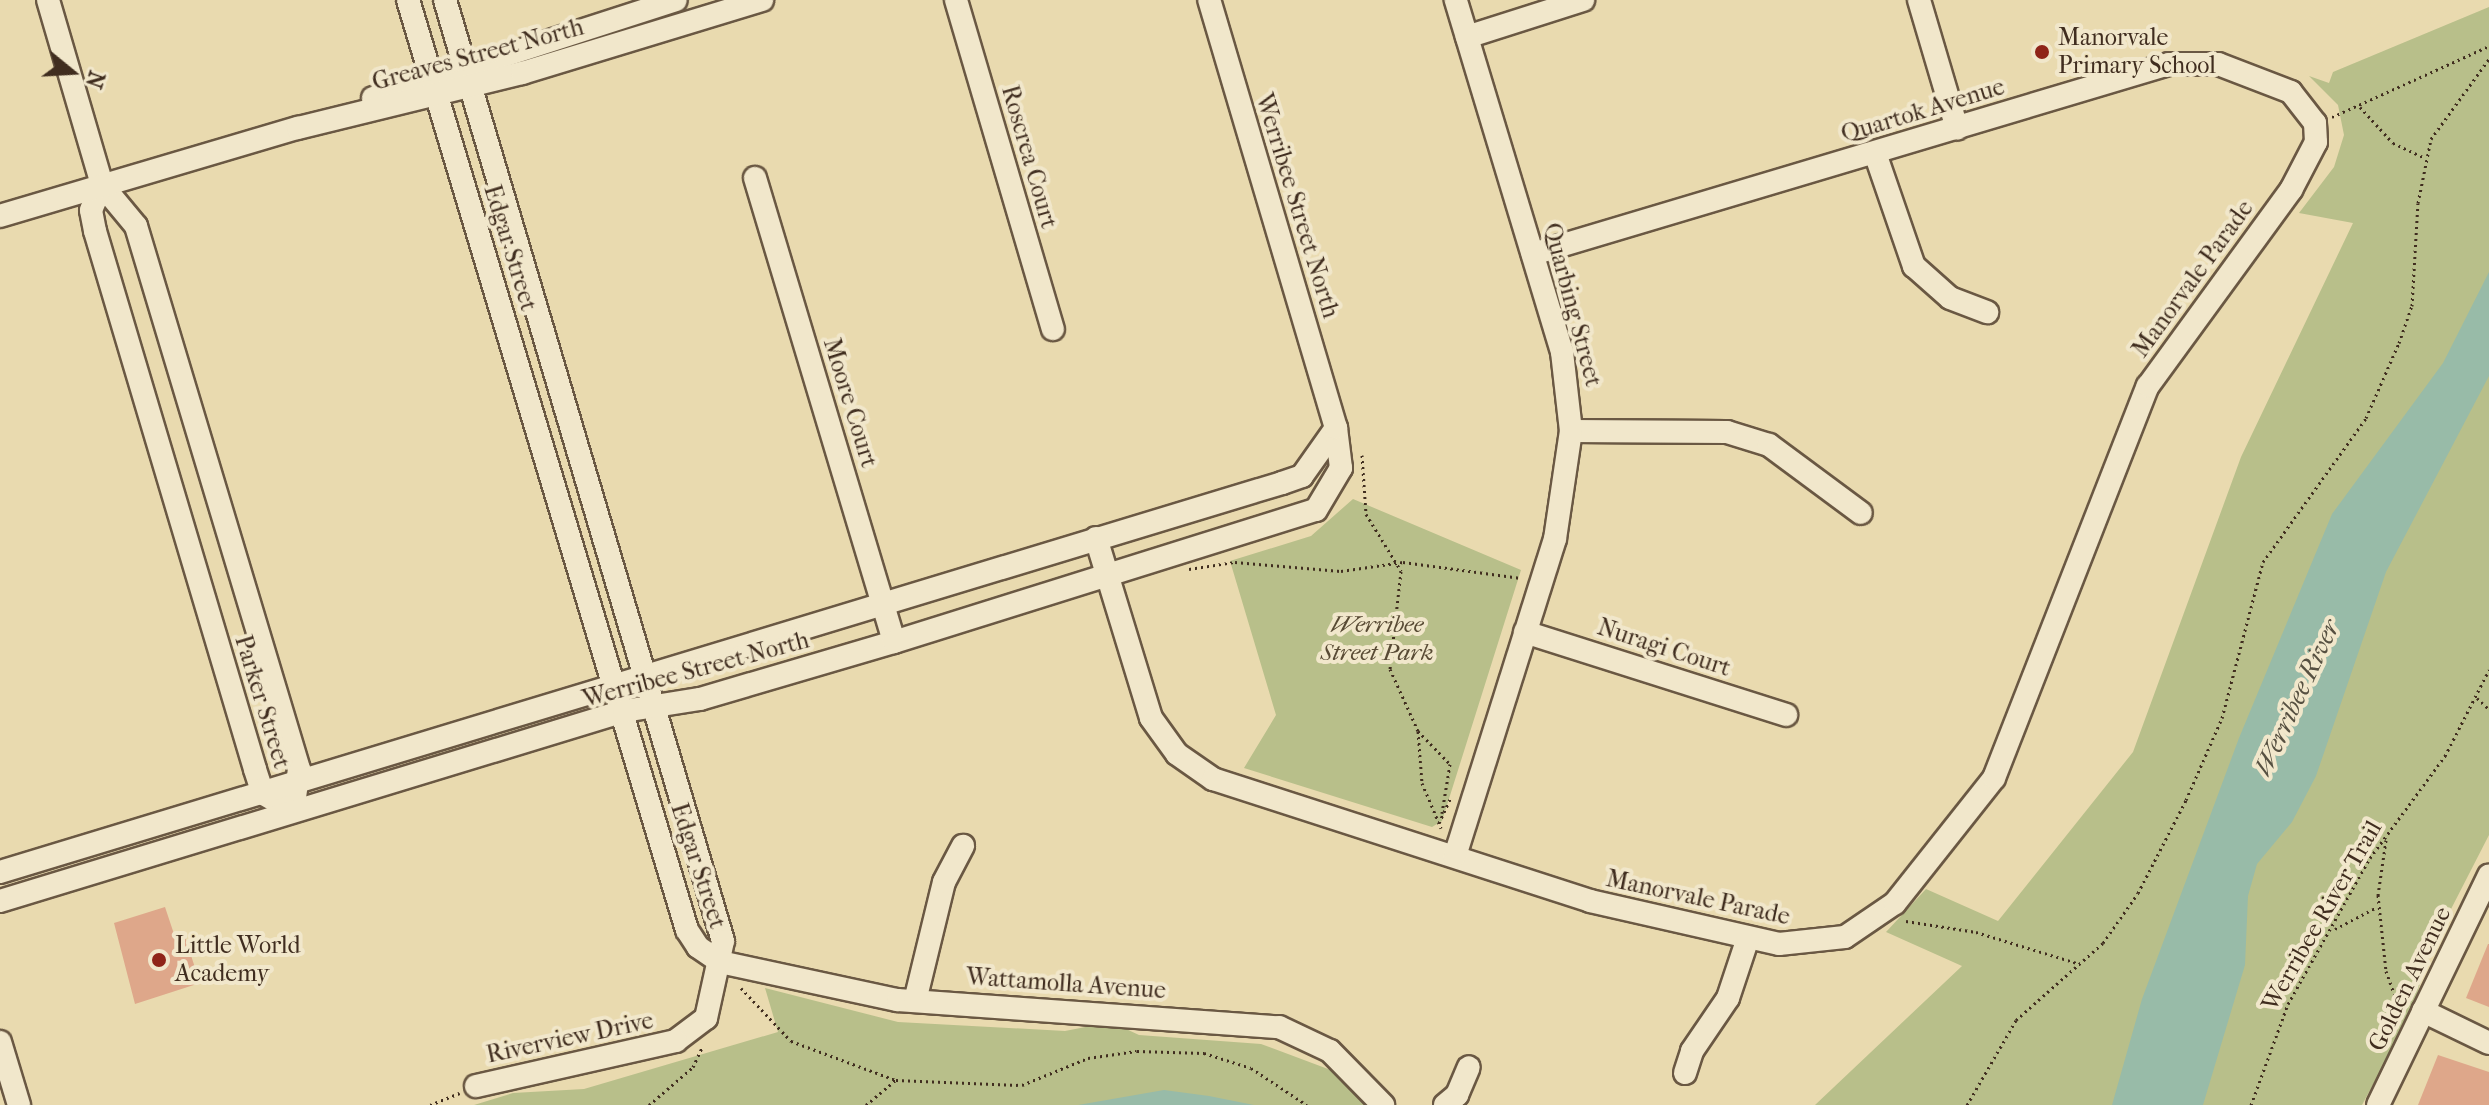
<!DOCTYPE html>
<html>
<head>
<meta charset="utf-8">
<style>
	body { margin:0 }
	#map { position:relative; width:2489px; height:1105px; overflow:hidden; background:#e9daaf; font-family:"IM FELL French Canon",serif }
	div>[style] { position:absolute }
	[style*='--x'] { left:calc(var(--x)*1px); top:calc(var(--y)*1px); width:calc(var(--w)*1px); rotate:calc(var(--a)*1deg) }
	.green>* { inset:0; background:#b8bf8a }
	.water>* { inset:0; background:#98bba8 }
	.building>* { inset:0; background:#dea78a }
	.path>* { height:3px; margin-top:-1.5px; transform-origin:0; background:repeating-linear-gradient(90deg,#402d1f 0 2px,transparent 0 6px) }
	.roads { filter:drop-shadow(2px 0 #6a5843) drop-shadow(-2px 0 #6a5843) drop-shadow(0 2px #6a5843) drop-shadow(0 -2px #6a5843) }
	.minor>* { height:22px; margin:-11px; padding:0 11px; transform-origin:11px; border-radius:11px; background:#f1e7cb }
	.dots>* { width:22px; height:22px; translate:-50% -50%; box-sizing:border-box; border:4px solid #f1e7cb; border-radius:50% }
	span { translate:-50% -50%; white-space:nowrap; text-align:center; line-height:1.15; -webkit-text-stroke:8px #f1e7cb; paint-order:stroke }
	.poi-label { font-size:24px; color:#402d1f }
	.left { translate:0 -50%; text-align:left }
	.street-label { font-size:24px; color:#402d1f }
	.park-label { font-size:24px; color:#584a34; font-style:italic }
	.water-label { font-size:26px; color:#565041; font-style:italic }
	.north { position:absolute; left:32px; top:32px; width:80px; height:80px; -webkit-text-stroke:6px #f1e7cb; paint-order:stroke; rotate:108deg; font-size:22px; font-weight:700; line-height:32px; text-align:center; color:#402d1f }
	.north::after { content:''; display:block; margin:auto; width:28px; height:36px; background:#402d1f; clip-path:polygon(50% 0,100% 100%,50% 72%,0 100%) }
</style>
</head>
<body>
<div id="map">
	<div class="green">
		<i style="clip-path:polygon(2489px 7px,2489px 835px,2430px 950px,2411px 1014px,2362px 1105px,1815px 1105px,1962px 966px,1886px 932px,1926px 889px,1998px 921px,2133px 752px,2241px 457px,2353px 223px,2299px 213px,2334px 167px,2344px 135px,2338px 105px,2309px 76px,2329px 83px,2333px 72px)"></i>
		<i style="clip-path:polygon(1353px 499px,1521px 570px,1442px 821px,1432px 827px,1244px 768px,1276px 715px,1230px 561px,1311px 536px)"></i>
		<i style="clip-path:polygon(765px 988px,898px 1022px,1065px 1031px,1111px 1022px,1139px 1035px,1261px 1044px,1336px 1072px,1370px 1105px,474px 1105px,513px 1093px,584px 1089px,778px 1032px)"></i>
	</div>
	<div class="water">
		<i style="clip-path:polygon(2489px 272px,2489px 376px,2386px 572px,2316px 776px,2292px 822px,2257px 864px,2248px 896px,2245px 965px,2203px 1105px,2112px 1105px,2142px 999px,2239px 738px,2332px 514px,2443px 363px)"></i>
		<i style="clip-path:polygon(1164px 1090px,1209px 1096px,1254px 1105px,1078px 1105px)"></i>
	</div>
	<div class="building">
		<i style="clip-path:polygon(165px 907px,176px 940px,185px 937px,200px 983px,135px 1004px,114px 923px)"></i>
		<i style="clip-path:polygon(2488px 944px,2489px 944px,2489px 1007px,2466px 998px)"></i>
		<i style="clip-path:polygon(2438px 1055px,2489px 1072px,2489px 1105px,2418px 1105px)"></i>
	</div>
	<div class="path">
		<i style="--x:2360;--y:107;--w:49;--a:47.5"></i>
		<i style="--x:2393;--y:143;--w:35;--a:25"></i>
		<i style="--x:2332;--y:117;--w:172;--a:-24.3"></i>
		<i style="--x:1362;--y:455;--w:59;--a:86.1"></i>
		<i style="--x:1366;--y:514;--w:67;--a:58.4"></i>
		<i style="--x:1401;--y:571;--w:99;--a:96.4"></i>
		<i style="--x:1390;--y:669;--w:68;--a:65.7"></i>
		<i style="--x:1418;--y:731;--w:52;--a:85.6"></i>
		<i style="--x:1422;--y:783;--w:49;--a:67.1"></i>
		<i style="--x:1189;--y:569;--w:47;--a:-8.7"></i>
		<i style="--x:1235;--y:562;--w:106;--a:4.9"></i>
		<i style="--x:1341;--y:571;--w:63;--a:-8.3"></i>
		<i style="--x:1403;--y:562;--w:119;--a:7.7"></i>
		<i style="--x:2477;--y:698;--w:16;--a:43"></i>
		<i style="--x:1418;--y:731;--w:46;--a:45.9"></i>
		<i style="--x:1450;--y:764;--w:50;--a:99.3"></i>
		<i style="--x:1439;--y:823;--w:29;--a:-65"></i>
		<i style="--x:2386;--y:840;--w:56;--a:98.3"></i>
		<i style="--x:2378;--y:895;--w:76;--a:84"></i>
		<i style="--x:2386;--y:971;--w:45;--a:70.3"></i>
		<i style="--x:1906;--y:921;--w:71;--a:8.9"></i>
		<i style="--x:1976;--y:932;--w:106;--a:17.1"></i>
		<i style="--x:2335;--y:929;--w:47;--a:-27.6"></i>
		<i style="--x:741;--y:988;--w:73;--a:46.7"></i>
		<i style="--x:791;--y:1041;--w:112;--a:20.4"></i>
		<i style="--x:430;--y:1105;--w:32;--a:-22"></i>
		<i style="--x:649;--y:1105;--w:58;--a:-40.8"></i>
		<i style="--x:693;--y:1067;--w:23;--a:-65"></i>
		<i style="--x:866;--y:1105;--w:39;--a:-40"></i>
		<i style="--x:896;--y:1080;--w:126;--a:2.3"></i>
		<i style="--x:1022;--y:1085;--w:71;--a:-22.2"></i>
		<i style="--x:1088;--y:1058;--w:49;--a:-8.1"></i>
		<i style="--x:1137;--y:1051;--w:67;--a:1.7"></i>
		<i style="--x:1204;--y:1053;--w:49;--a:17.7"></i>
		<i style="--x:1251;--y:1068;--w:67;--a:33.5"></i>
		<i style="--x:1967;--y:1105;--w:98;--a:-60"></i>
		<i style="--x:2016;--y:1020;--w:116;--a:-41.5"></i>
		<i style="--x:2103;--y:943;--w:61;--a:-55"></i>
		<i style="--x:2138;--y:893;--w:105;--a:-62.7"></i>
		<i style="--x:2186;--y:800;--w:90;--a:-66.3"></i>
		<i style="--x:2222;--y:718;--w:161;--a:-75.3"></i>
		<i style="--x:2263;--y:562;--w:177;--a:-54.4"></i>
		<i style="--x:2366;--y:418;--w:82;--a:-66.3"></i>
		<i style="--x:2399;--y:343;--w:39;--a:-71"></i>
		<i style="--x:2412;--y:306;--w:103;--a:-86.7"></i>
		<i style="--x:2418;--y:203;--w:65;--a:-78.5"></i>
		<i style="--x:2431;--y:139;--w:99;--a:-54.1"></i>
		<i style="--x:2251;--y:1105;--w:108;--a:-69.9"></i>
		<i style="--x:2288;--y:1004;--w:167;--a:-60.7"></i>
		<i style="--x:2370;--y:858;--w:127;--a:-53.7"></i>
		<i style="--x:2445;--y:756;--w:97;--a:-62.9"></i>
	</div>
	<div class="roads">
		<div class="minor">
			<i style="--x:48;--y:0;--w:193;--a:73.7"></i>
			<i style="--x:102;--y:185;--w:53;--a:50.3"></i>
			<i style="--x:136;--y:226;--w:567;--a:73.29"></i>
			<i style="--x:299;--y:769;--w:42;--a:98.1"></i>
			<i style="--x:293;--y:811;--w:34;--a:-150"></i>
			<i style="--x:263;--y:794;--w:26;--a:-108"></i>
			<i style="--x:255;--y:769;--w:561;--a:-106.56"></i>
			<i style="--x:95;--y:231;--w:21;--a:-101"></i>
			<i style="--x:91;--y:210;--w:27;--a:-66"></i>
			<i style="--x:408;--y:0;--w:971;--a:73.3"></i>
			<i style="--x:687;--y:930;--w:20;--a:57"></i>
			<i style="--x:698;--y:947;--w:27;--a:34"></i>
			<i style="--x:720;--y:962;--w:182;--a:12.1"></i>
			<i style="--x:898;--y:1000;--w:382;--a:4.1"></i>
			<i style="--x:1279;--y:1027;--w:56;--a:25.2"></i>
			<i style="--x:1330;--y:1051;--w:76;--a:45.5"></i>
			<i style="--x:445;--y:0;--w:981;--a:73.54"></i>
			<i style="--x:723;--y:941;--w:79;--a:102.4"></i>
			<i style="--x:706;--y:1018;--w:38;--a:143"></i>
			<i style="--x:676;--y:1041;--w:205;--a:167.3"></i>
			<i style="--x:956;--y:0;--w:343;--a:73.6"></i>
			<i style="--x:1919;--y:0;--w:134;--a:73.5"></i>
			<i style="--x:1467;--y:37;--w:122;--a:-17.7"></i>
			<i style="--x:373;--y:98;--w:318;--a:-17.9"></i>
			<i style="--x:1875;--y:153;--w:120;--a:71"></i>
			<i style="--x:1914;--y:266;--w:48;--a:41.6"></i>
			<i style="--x:1950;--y:298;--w:40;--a:21"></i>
			<i style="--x:755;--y:178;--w:484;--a:73.3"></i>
			<i style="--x:0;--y:216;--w:311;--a:-16.5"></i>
			<i style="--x:298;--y:128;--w:231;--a:-13.8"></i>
			<i style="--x:522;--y:73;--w:251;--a:-16.9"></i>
			<i style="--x:1571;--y:431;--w:156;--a:0.4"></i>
			<i style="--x:1727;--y:432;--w:44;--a:17.2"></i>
			<i style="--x:1769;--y:445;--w:114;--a:36.5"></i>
			<i style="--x:1096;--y:538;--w:188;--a:73"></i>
			<i style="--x:1151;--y:718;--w:44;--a:54.2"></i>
			<i style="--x:1177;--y:754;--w:44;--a:34.8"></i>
			<i style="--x:1213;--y:779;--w:396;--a:17.9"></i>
			<i style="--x:1590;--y:901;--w:194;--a:12.8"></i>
			<i style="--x:1779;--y:944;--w:66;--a:-6.1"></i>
			<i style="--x:1845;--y:937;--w:60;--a:-34.2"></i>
			<i style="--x:1895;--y:903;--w:159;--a:-51.6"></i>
			<i style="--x:1994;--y:778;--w:421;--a:-68.6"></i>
			<i style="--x:2148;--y:386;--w:243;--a:-53.9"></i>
			<i style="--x:2291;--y:190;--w:54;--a:-62.5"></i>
			<i style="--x:2316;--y:142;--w:19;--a:-93"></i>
			<i style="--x:2315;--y:123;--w:39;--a:-128"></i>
			<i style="--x:2291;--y:92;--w:78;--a:-159"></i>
			<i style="--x:2218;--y:64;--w:49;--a:180"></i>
			<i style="--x:2169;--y:64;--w:664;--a:163.37"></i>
			<i style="--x:1525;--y:632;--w:274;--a:17.6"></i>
			<i style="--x:1455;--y:856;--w:332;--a:-72.5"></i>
			<i style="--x:1555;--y:539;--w:109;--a:-81.6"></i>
			<i style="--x:1571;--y:431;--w:80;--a:-96.5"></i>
			<i style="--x:1562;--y:352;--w:368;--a:-106.8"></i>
			<i style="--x:0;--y:872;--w:1340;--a:-16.88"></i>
			<i style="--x:1282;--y:483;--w:21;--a:-19"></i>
			<i style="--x:1302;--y:476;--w:59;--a:-54.7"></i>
			<i style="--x:0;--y:901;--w:652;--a:-16.93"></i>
			<i style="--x:624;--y:711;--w:77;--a:-9"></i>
			<i style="--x:700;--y:699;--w:202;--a:-16.4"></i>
			<i style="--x:894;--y:642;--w:442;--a:-17.4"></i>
			<i style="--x:1316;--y:510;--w:49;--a:-59.2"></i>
			<i style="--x:1341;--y:468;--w:40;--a:-97.1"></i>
			<i style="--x:1336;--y:428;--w:446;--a:-106.5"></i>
			<i style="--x:915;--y:1001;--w:122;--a:-76.3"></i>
			<i style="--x:944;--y:882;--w:41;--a:-62.2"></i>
			<i style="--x:2423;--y:1011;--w:73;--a:25.9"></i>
			<i style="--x:0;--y:1042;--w:66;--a:73.2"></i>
			<i style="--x:1685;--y:1073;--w:23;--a:-72"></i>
			<i style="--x:1692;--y:1051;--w:64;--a:-55.8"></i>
			<i style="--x:1728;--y:998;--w:63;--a:-71.6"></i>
			<i style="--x:1445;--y:1105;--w:16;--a:-40"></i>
			<i style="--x:1457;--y:1095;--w:30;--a:-67"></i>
			<i style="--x:2378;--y:1105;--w:255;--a:-64.2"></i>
		</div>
	</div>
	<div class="dots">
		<i style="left:2042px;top:52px;background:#8f2418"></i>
		<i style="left:159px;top:960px;background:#8f2418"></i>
	</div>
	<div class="poi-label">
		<span class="left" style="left:2058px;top:52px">Manorvale<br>Primary School</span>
		<span class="left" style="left:175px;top:960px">Little World<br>Academy</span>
	</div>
	<div class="street-label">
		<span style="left:478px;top:55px;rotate:-15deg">Greaves Street North</span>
		<span style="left:1923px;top:111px;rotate:-17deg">Quartok Avenue</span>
		<span style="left:1029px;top:157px;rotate:74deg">Roscrea Court</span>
		<span style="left:1297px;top:206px;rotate:73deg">Werribee Street North</span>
		<span style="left:510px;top:248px;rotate:73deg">Edgar Street</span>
		<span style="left:2193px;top:279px;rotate:-54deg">Manorvale Parade</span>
		<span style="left:1572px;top:305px;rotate:75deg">Quarbing Street</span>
		<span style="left:850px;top:403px;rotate:73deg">Moore Court</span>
		<span style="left:1664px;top:648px;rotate:18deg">Nuragi Court</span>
		<span style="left:696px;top:670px;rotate:-15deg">Werribee Street North</span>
		<span style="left:262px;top:702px;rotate:73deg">Parker Street</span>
		<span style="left:698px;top:866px;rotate:72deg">Edgar Street</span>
		<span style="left:1698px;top:898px;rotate:12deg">Manorvale Parade</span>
		<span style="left:2322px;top:916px;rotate:-60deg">Werribee River Trail</span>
		<span style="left:2410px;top:979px;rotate:-64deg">Golden Avenue</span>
		<span style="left:1066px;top:984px;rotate:4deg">Wattamolla Avenue</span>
		<span style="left:570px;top:1038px;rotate:-12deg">Riverview Drive</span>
	</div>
	<div class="park-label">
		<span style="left:1377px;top:639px">Werribee<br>Street Park</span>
	</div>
	<div class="water-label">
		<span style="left:2297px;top:698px;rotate:-65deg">Werribee River</span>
	</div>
	<div class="north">N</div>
</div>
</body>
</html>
